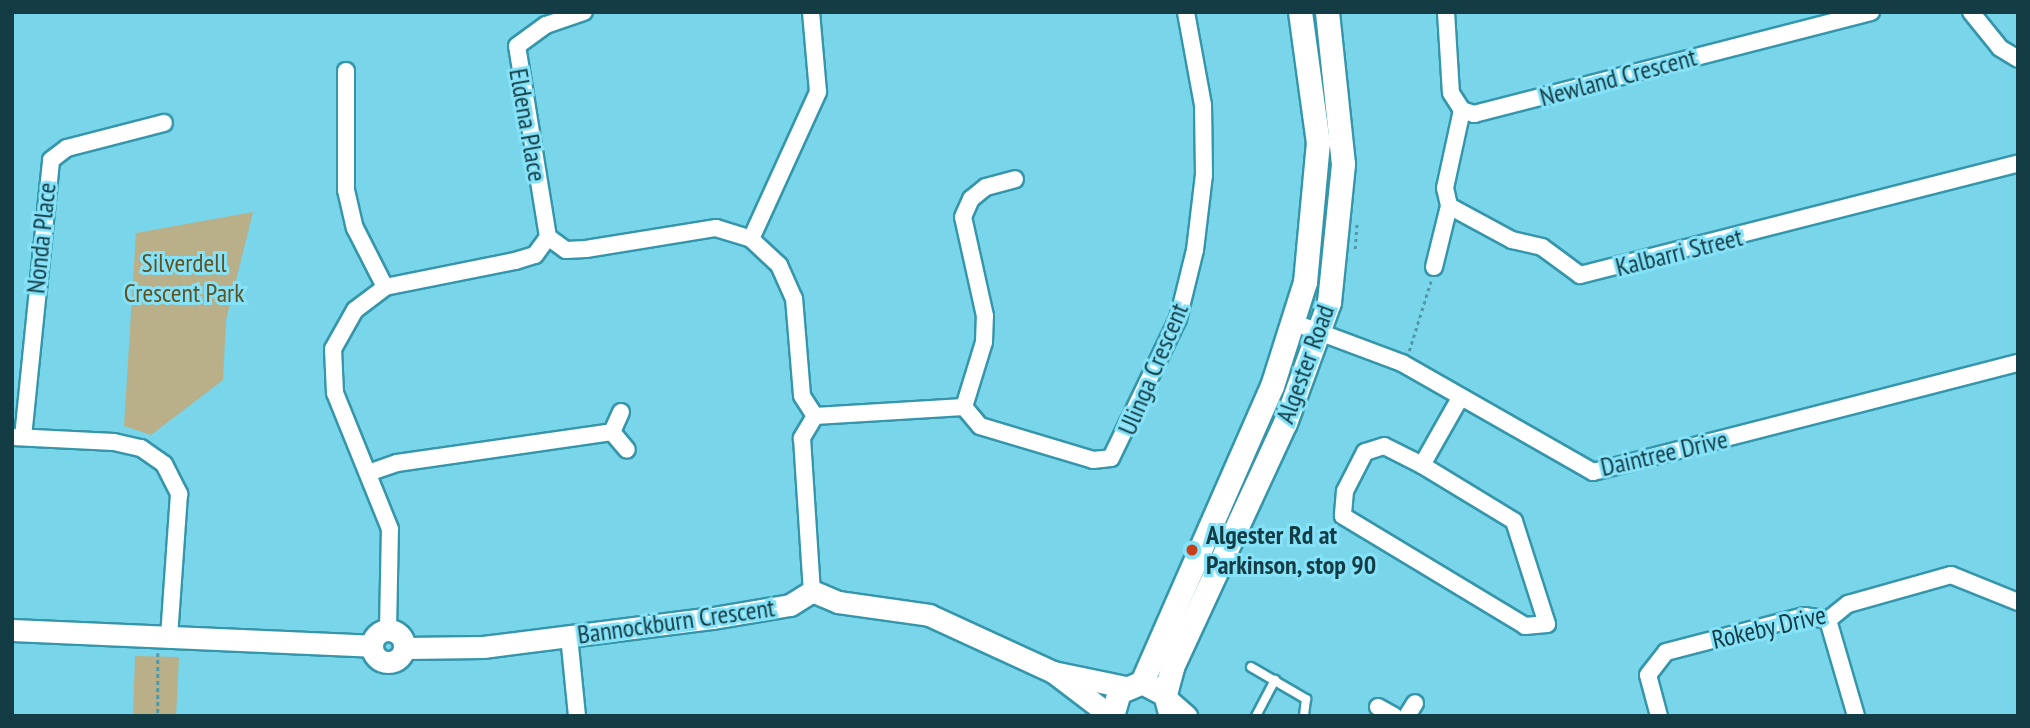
<!DOCTYPE html>
<html>
<head>
<meta charset="utf-8">
<style>
	body { margin:0 }
	#map { position:relative; width:2030px; height:728px; overflow:hidden; background:#78d5ea; font-family:"PT Sans Narrow",sans-serif }
	div>[style] { position:absolute }
	[style*='--x'] { left:calc(var(--x)*1px); top:calc(var(--y)*1px); width:calc(var(--w)*1px); rotate:calc(var(--a)*1deg) }
	.green>* { inset:0; background:#b9af89 }
	.path>* { height:2.5px; margin-top:-1.25px; transform-origin:0; background:repeating-linear-gradient(90deg,#5199a9 0 3.5px,transparent 0 7px) }
	.roads { filter:drop-shadow(2px 0 #3596ab) drop-shadow(-2px 0 #3596ab) drop-shadow(0 2px #3596ab) drop-shadow(0 -2px #3596ab) }
	.service>* { height:8px; margin:-4px; padding:0 4px; transform-origin:4px; border-radius:4px; background:#fff }
	.minor>* { height:16px; margin:-8px; padding:0 8px; transform-origin:8px; border-radius:8px; background:#fff }
	.tertiary>* { height:21px; margin:-10.5px; padding:0 10.5px; transform-origin:10.5px; border-radius:10.5px; background:#fff }
	.tertiary>.ring { margin:-10.5px; padding:0; box-sizing:content-box; background:none; border:21px solid #fff; border-radius:50% }
	.secondary>* { height:23px; margin:-11.5px; padding:0 11.5px; transform-origin:11.5px; border-radius:11.5px; background:#fff }
	.dots>* { width:19px; height:19px; translate:-50% -50%; box-sizing:border-box; border:4px solid #85e2f8; border-radius:50% }
	span { translate:-50% -50%; white-space:nowrap; text-align:center; line-height:1.15; -webkit-text-stroke:6px #85e2f8; paint-order:stroke }
	.street-label { font-size:26px; color:#143c45 }
	.park-label { font-size:26px; color:#5f5322 }
	.poi-label { font-size:26px; color:#143c45; font-weight:700 }
	.left { translate:0 -50%; text-align:left }
	.frame { position:absolute; inset:0; border:14px solid #143c45; pointer-events:none }
</style>
</head>
<body>
<div id="map">
	<div class="green">
		<i style="clip-path:polygon(253px 212px,226px 320px,223px 380px,151px 435px,124px 426px,136px 233px)"></i>
		<i style="clip-path:polygon(135px 656px,179px 657px,176px 716px,133px 716px)"></i>
	</div>
	<div class="path">
		<i style="--x:1355;--y:249;--w:28;--a:-86"></i>
		<i style="--x:1409;--y:351;--w:73;--a:-72.6"></i>
		<i style="--x:158;--y:653;--w:63;--a:90"></i>
	</div>
	<div class="roads">
		<div class="service">
			<i style="--x:1251;--y:667;--w:64;--a:30.2"></i>
			<i style="--x:1306;--y:699;--w:17;--a:97"></i>
			<i style="--x:1256;--y:716;--w:41;--a:-62.2"></i>
		</div>
		<div class="minor">
			<i style="--x:1446;--y:12;--w:81;--a:86.5"></i>
			<i style="--x:1451;--y:93;--w:20;--a:57"></i>
			<i style="--x:1462;--y:110;--w:13;--a:18"></i>
			<i style="--x:1474;--y:114;--w:410;--a:-14.4"></i>
			<i style="--x:1971;--y:12;--w:46;--a:51.1"></i>
			<i style="--x:2000;--y:48;--w:21;--a:31"></i>
			<i style="--x:346;--y:71;--w:119;--a:90"></i>
			<i style="--x:346;--y:190;--w:39;--a:77"></i>
			<i style="--x:355;--y:228;--w:66;--a:63"></i>
			<i style="--x:1462;--y:110;--w:80;--a:102.3"></i>
			<i style="--x:1445;--y:188;--w:18;--a:77"></i>
			<i style="--x:1449;--y:206;--w:72;--a:28.4"></i>
			<i style="--x:1512;--y:240;--w:31;--a:13"></i>
			<i style="--x:1542;--y:247;--w:47;--a:36.4"></i>
			<i style="--x:1580;--y:275;--w:452;--a:-14.3"></i>
			<i style="--x:548;--y:237;--w:193;--a:-99.2"></i>
			<i style="--x:517;--y:46;--w:36;--a:-36"></i>
			<i style="--x:546;--y:25;--w:40;--a:-18.9"></i>
			<i style="--x:751;--y:239;--w:162;--a:-65.5"></i>
			<i style="--x:818;--y:92;--w:80;--a:-95"></i>
			<i style="--x:1434;--y:267;--w:63;--a:-76.2"></i>
			<i style="--x:1295;--y:323;--w:114;--a:20.5"></i>
			<i style="--x:1402;--y:363;--w:220;--a:29.7"></i>
			<i style="--x:1593;--y:472;--w:439;--a:-14.4"></i>
			<i style="--x:964;--y:407;--w:68;--a:-72.9"></i>
			<i style="--x:984;--y:342;--w:26;--a:-88"></i>
			<i style="--x:985;--y:316;--w:101;--a:-102.5"></i>
			<i style="--x:963;--y:217;--w:20;--a:-66"></i>
			<i style="--x:971;--y:199;--w:19;--a:-39"></i>
			<i style="--x:986;--y:187;--w:30;--a:-15"></i>
			<i style="--x:621;--y:412;--w:22;--a:114"></i>
			<i style="--x:612;--y:432;--w:23;--a:50"></i>
			<i style="--x:815;--y:416;--w:149;--a:-3.5"></i>
			<i style="--x:964;--y:407;--w:25;--a:50"></i>
			<i style="--x:980;--y:426;--w:118;--a:16.7"></i>
			<i style="--x:1093;--y:460;--w:18;--a:-6"></i>
			<i style="--x:1111;--y:458;--w:154;--a:-64.3"></i>
			<i style="--x:1178;--y:319;--w:71;--a:-76.2"></i>
			<i style="--x:1195;--y:250;--w:76;--a:-83.2"></i>
			<i style="--x:1204;--y:175;--w:70;--a:-90.8"></i>
			<i style="--x:1203;--y:105;--w:95;--a:-100.4"></i>
			<i style="--x:13;--y:437;--w:101;--a:2.8"></i>
			<i style="--x:114;--y:442;--w:28;--a:13"></i>
			<i style="--x:141;--y:448;--w:28;--a:35"></i>
			<i style="--x:164;--y:464;--w:34;--a:63"></i>
			<i style="--x:179;--y:494;--w:143;--a:94"></i>
			<i style="--x:23;--y:437;--w:278;--a:-84.2"></i>
			<i style="--x:51;--y:160;--w:20;--a:-37"></i>
			<i style="--x:67;--y:148;--w:100;--a:-14.5"></i>
			<i style="--x:1422;--y:465;--w:42;--a:-153.4"></i>
			<i style="--x:1384;--y:446;--w:20;--a:162"></i>
			<i style="--x:1365;--y:452;--w:44;--a:117.1"></i>
			<i style="--x:1345;--y:491;--w:25;--a:95"></i>
			<i style="--x:1343;--y:516;--w:213;--a:31.1"></i>
			<i style="--x:1525;--y:626;--w:22;--a:-5"></i>
			<i style="--x:1547;--y:624;--w:108;--a:-107.8"></i>
			<i style="--x:1514;--y:521;--w:108;--a:-148.7"></i>
			<i style="--x:1422;--y:465;--w:77;--a:-60.4"></i>
			<i style="--x:368;--y:473;--w:31;--a:-19"></i>
			<i style="--x:397;--y:463;--w:217;--a:-8.2"></i>
			<i style="--x:1828;--y:620;--w:100;--a:73.7"></i>
			<i style="--x:388;--y:630;--w:101;--a:-88.9"></i>
			<i style="--x:390;--y:529;--w:147;--a:-112"></i>
			<i style="--x:335;--y:393;--w:44;--a:-92.6"></i>
			<i style="--x:333;--y:349;--w:45;--a:-60.6"></i>
			<i style="--x:355;--y:310;--w:38;--a:-37"></i>
			<i style="--x:385;--y:287;--w:133;--a:-11.3"></i>
			<i style="--x:515;--y:261;--w:21;--a:-17"></i>
			<i style="--x:535;--y:255;--w:22;--a:-54"></i>
			<i style="--x:548;--y:237;--w:22;--a:36"></i>
			<i style="--x:566;--y:250;--w:20;--a:-3"></i>
			<i style="--x:586;--y:249;--w:132;--a:-9.2"></i>
			<i style="--x:716;--y:228;--w:37;--a:17"></i>
			<i style="--x:751;--y:239;--w:38;--a:43"></i>
			<i style="--x:779;--y:265;--w:36;--a:66"></i>
			<i style="--x:794;--y:298;--w:98;--a:85.3"></i>
			<i style="--x:802;--y:396;--w:24;--a:57"></i>
			<i style="--x:815;--y:416;--w:26;--a:121"></i>
			<i style="--x:802;--y:438;--w:153;--a:86.3"></i>
			<i style="--x:569;--y:636;--w:80;--a:84.3"></i>
			<i style="--x:1378;--y:707;--w:18;--a:29"></i>
			<i style="--x:1407;--y:716;--w:15;--a:-58"></i>
			<i style="--x:1659;--y:716;--w:42;--a:-105"></i>
			<i style="--x:1648;--y:675;--w:29;--a:-52"></i>
			<i style="--x:1666;--y:652;--w:143;--a:-14.6"></i>
			<i style="--x:1804;--y:616;--w:24;--a:9"></i>
			<i style="--x:1828;--y:620;--w:26;--a:-39"></i>
			<i style="--x:1848;--y:604;--w:107;--a:-15.7"></i>
			<i style="--x:1951;--y:575;--w:72;--a:21.9"></i>
		</div>
		<div class="tertiary">
			<i class="ring" style="left:372px;top:630px;width:11px;height:11px"></i>
			<i style="--x:12;--y:630;--w:360;--a:2.5"></i>
			<i style="--x:404;--y:648;--w:79;--a:-0.7"></i>
			<i style="--x:483;--y:647;--w:232;--a:-7.2"></i>
			<i style="--x:713;--y:618;--w:78;--a:-9.6"></i>
			<i style="--x:790;--y:605;--w:26;--a:-32"></i>
			<i style="--x:812;--y:591;--w:28;--a:23"></i>
			<i style="--x:838;--y:602;--w:92;--a:8.1"></i>
			<i style="--x:929;--y:615;--w:136;--a:24.7"></i>
			<i style="--x:1053;--y:672;--w:73;--a:37.2"></i>
			<i style="--x:1053;--y:672;--w:74;--a:11.8"></i>
			<i style="--x:1169;--y:701;--w:23;--a:41"></i>
		</div>
		<div class="secondary">
			<i style="--x:1142;--y:682;--w:323;--a:-66.3"></i>
			<i style="--x:1272;--y:386;--w:109;--a:-72.4"></i>
			<i style="--x:1305;--y:282;--w:140;--a:-84.7"></i>
			<i style="--x:1318;--y:143;--w:132;--a:-97.8"></i>
			<i style="--x:1165;--y:694;--w:28;--a:-75"></i>
			<i style="--x:1172;--y:667;--w:269;--a:-65.2"></i>
			<i style="--x:1285;--y:423;--w:129;--a:-70"></i>
			<i style="--x:1329;--y:302;--w:139;--a:-84.2"></i>
			<i style="--x:1343;--y:164;--w:153;--a:-96"></i>
			<i style="--x:1112;--y:716;--w:25;--a:-74"></i>
			<i style="--x:1119;--y:692;--w:25;--a:-23"></i>
			<i style="--x:1142;--y:682;--w:26;--a:28"></i>
			<i style="--x:1165;--y:694;--w:23;--a:75"></i>
		</div>
	</div>
	<div class="dots">
		<i style="left:1192px;top:550px;background:#c83e1b"></i>
	</div>
	<div class="street-label">
		<span style="left:1618px;top:77px;rotate:-15deg">Newland Crescent</span>
		<span style="left:528px;top:125px;rotate:80deg">Eldena Place</span>
		<span style="left:41px;top:238px;rotate:-84deg">Nonda Place</span>
		<span style="left:1679px;top:252px;rotate:-14deg">Kalbarri Street</span>
		<span style="left:1305px;top:364px;rotate:-70deg">Algester Road</span>
		<span style="left:1153px;top:369px;rotate:-67deg">Ulinga Crescent</span>
		<span style="left:1664px;top:453px;rotate:-13deg">Daintree Drive</span>
		<span style="left:676px;top:621px;rotate:-8deg">Bannockburn Crescent</span>
		<span style="left:1769px;top:627px;rotate:-13deg">Rokeby Drive</span>
	</div>
	<div class="park-label">
		<span style="left:184px;top:278px">Silverdell<br>Crescent Park</span>
	</div>
	<div class="poi-label">
		<span class="left" style="left:1206px;top:550px">Algester Rd at<br>Parkinson, stop 90</span>
	</div>
	<div class="frame"></div>
</div>
</body>
</html>
